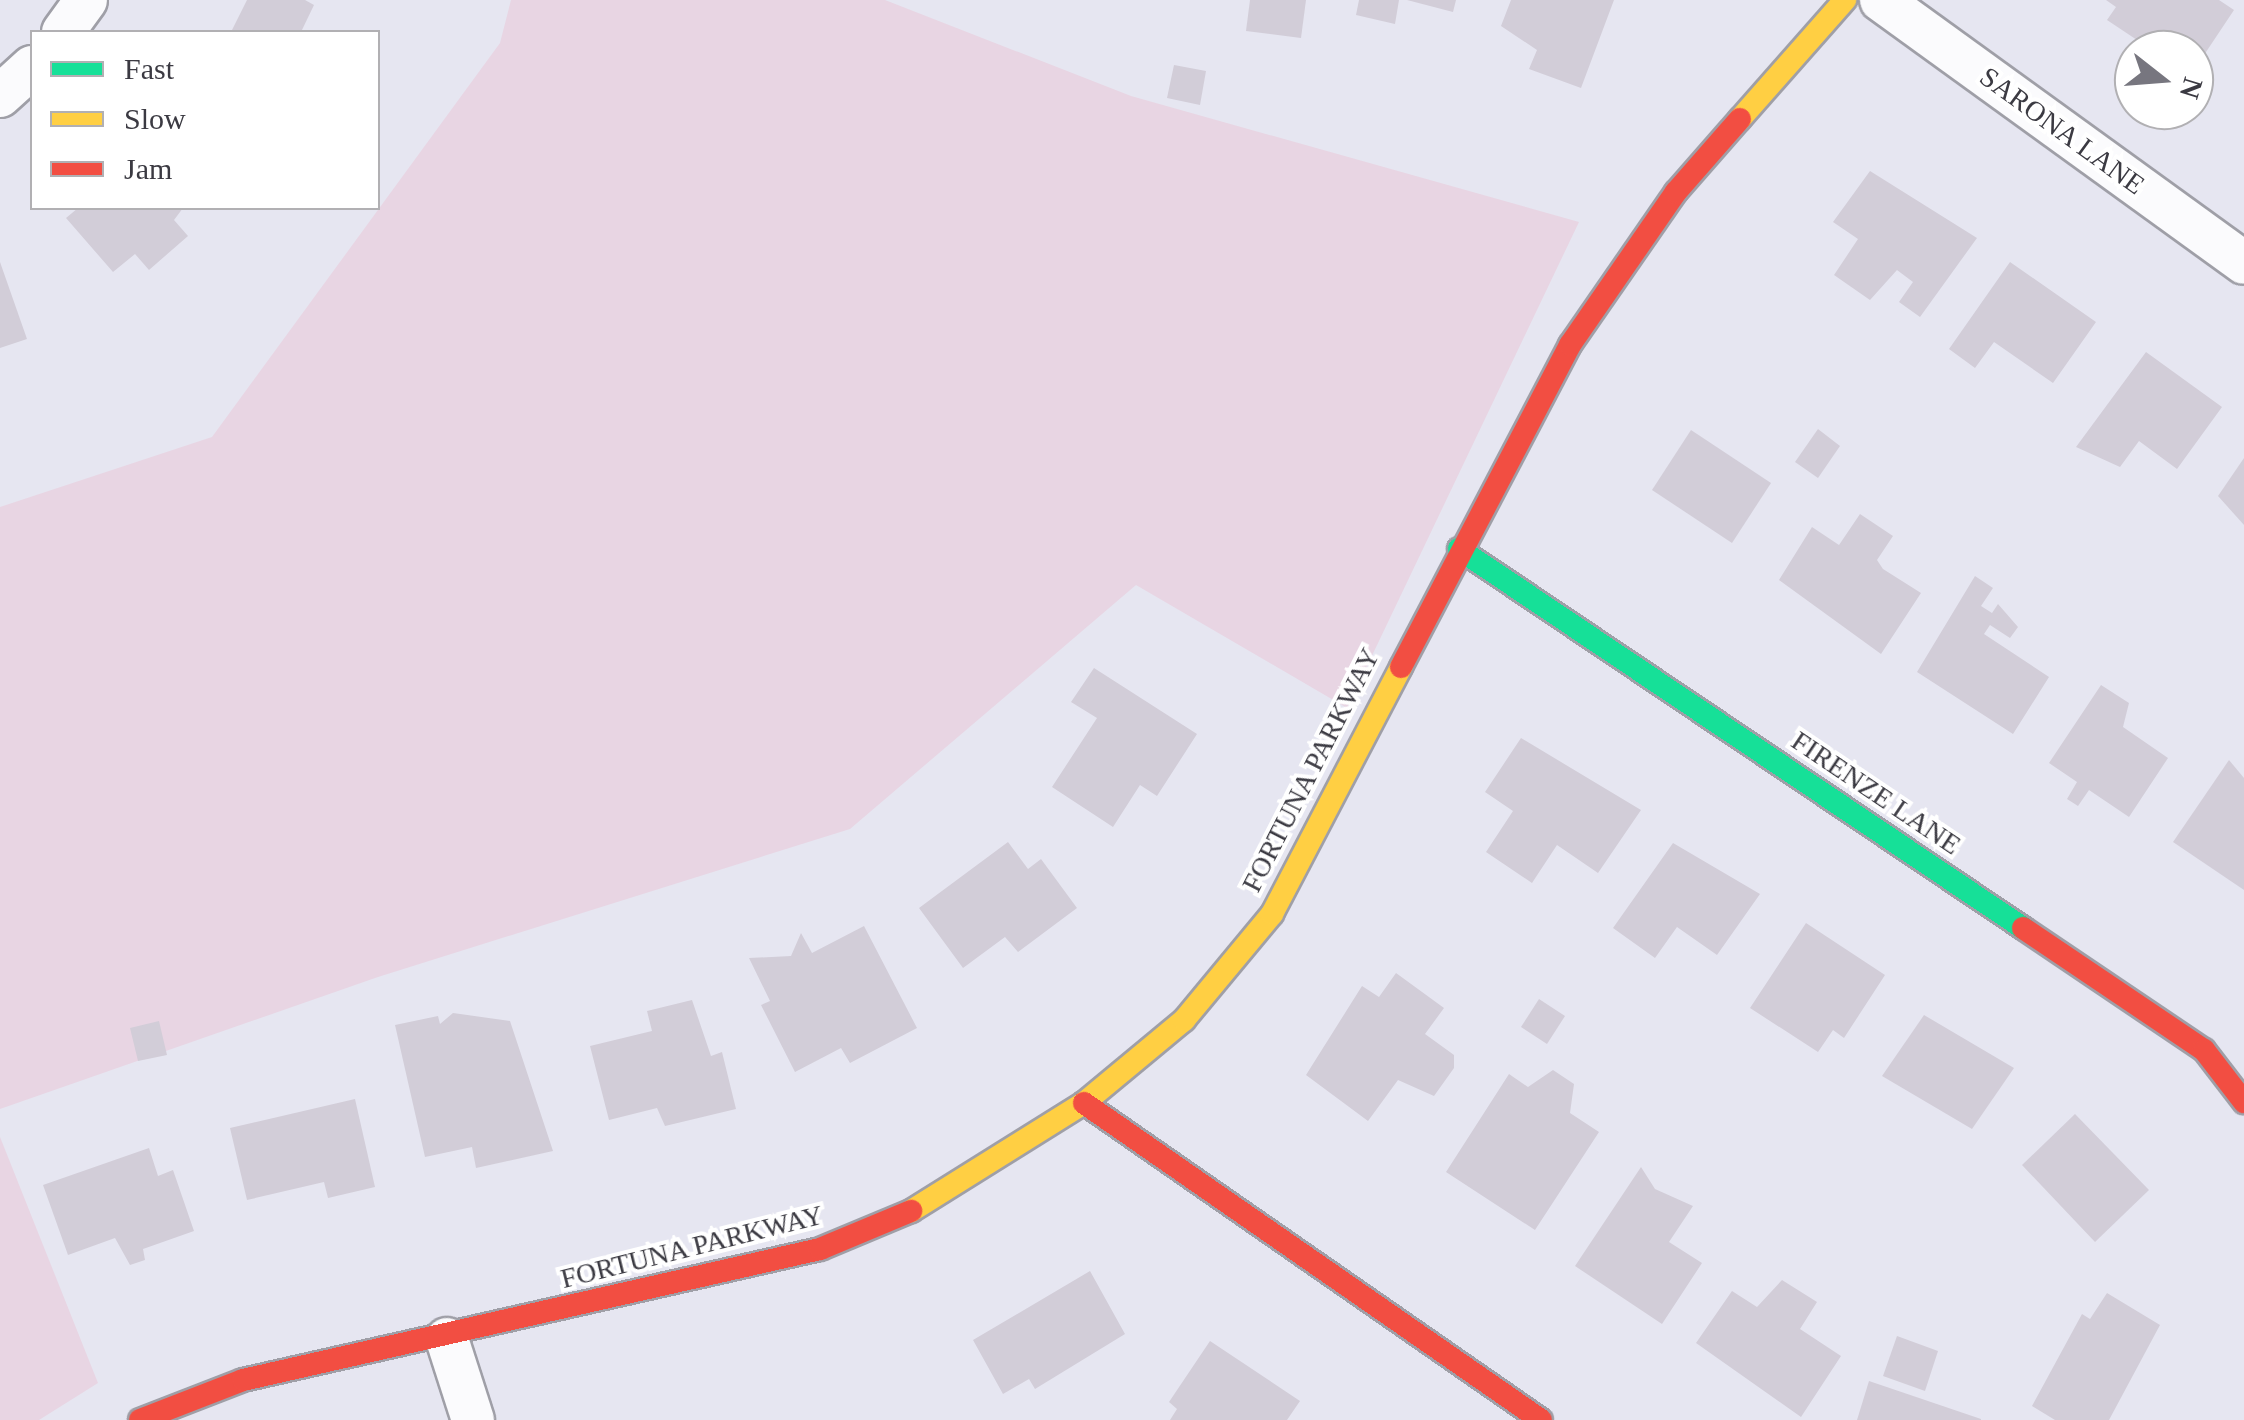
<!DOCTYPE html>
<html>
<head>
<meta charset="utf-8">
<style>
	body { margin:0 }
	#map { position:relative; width:2244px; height:1420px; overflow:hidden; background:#e6e6f1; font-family:Georgia,serif }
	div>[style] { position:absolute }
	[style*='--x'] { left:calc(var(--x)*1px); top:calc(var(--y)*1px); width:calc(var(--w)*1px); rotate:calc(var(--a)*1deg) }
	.green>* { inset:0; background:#e8d5e3 }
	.building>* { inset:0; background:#d2cdd8 }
	.roads { filter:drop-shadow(2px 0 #9f9fa7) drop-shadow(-2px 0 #9f9fa7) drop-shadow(0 2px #9f9fa7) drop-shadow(0 -2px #9f9fa7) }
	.street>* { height:42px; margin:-21px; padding:0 21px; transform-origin:21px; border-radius:21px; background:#fbfbfd }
	.fast>* { height:22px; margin:-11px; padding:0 11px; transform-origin:11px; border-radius:11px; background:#16e098 }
	.slow>* { height:22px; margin:-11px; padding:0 11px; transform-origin:11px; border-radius:11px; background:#ffcf43 }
	.jam>* { height:22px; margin:-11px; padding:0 11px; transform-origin:11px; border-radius:11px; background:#f24e42 }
	span { translate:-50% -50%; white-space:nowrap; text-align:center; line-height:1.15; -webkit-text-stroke:8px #fff; paint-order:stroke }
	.street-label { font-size:28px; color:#3b3a42 }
	.legend { position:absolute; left:30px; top:30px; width:350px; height:180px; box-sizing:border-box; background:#fff; border:2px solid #b1b0b3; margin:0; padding:12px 18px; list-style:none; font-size:30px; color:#3b3a42 }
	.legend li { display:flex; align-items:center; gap:20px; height:50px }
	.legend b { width:50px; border:2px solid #b1b0b3 }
	.north { position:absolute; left:2114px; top:30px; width:100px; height:100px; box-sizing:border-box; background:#fff; border:2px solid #b1b0b3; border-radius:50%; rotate:107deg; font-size:28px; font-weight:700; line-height:40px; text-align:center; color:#3b3a42 }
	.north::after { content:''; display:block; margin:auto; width:35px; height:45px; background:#77767f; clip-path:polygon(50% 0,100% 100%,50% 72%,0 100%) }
</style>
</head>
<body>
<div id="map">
	<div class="green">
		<i style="clip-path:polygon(511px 0,885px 0,1131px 96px,1579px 222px,1347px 708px,1136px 585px,850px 829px,378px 977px,0 1109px,0 507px,212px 437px,500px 43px)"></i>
		<i style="clip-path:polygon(0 1137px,98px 1383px,39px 1420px,0 1420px)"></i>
	</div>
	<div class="building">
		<i style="clip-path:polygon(247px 0,305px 0,314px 5px,301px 32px,231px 32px)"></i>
		<i style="clip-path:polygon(1250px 0,1306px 0,1301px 38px,1246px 31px)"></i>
		<i style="clip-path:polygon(1359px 0,1399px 0,1395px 24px,1356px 15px)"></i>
		<i style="clip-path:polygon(1407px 0,1456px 0,1453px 12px)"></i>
		<i style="clip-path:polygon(1511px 0,1614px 0,1581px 88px,1529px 69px,1537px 50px,1501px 26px)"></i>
		<i style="clip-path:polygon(2106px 0,2219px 0,2234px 10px,2194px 70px,2194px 50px,2149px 48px,2107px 20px,2116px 7px)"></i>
		<i style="clip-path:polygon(1174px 65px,1206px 71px,1200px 105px,1167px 98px)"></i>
		<i style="clip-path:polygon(1870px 171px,1977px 238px,1920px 317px,1899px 302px,1913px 282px,1897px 270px,1870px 300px,1834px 275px,1858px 239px,1833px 222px)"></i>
		<i style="clip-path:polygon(78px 208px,183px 208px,174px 220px,188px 236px,149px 270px,135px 254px,113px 272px,66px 218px)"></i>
		<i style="clip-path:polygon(0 262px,27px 339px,0 348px)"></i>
		<i style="clip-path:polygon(2010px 262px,2096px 322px,2053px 383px,1994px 342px,1975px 368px,1949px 349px)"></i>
		<i style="clip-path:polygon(2146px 352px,2222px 407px,2177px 469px,2139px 441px,2120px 467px,2076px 447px)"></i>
		<i style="clip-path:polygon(1818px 429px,1840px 446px,1818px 478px,1795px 462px)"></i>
		<i style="clip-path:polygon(1691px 430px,1771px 483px,1732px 543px,1652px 490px)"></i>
		<i style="clip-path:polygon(2244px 458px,2244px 525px,2218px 496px)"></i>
		<i style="clip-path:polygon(1860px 514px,1893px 536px,1877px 560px,1883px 569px,1921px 593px,1881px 654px,1779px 580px,1812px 527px,1839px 545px)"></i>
		<i style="clip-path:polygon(1975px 576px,1993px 588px,1981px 606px,1992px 613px,1998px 604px,2018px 627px,2010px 638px,1990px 625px,1984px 634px,2049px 677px,2013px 734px,1917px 672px)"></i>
		<i style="clip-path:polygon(1094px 668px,1197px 734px,1157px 796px,1140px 785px,1113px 827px,1052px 787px,1097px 718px,1071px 702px)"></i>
		<i style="clip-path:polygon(2101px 685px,2129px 703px,2123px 727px,2168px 758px,2129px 817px,2089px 790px,2078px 806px,2067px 799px,2077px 782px,2049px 763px)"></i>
		<i style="clip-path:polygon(1521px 738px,1641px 810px,1598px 873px,1557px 845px,1532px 883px,1486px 852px,1513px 811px,1485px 792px)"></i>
		<i style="clip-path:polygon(2229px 760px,2244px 778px,2244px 890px,2173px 842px)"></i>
		<i style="clip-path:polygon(1008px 842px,1028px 869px,1041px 859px,1077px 908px,1018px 952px,1005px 937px,963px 968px,919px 908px)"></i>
		<i style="clip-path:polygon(1673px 843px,1760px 894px,1717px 955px,1677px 927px,1655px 958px,1613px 928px)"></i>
		<i style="clip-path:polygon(1806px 923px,1885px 975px,1844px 1038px,1833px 1030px,1818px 1052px,1750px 1008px)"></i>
		<i style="clip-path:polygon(864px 926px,917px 1028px,850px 1063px,841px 1048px,795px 1072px,761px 1005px,770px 1001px,749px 958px,791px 956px,801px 933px,812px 953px)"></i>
		<i style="clip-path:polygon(1396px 973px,1444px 1008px,1425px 1034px,1454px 1055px,1454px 1068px,1434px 1096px,1398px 1080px,1368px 1121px,1306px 1075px,1362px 986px,1379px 997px)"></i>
		<i style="clip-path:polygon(1539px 999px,1565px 1016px,1547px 1044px,1521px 1027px)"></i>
		<i style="clip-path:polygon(692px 1000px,711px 1056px,722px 1052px,736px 1109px,665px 1126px,657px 1108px,609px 1120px,590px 1046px,652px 1031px,647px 1011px)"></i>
		<i style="clip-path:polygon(453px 1013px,510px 1021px,553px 1151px,476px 1168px,472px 1147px,425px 1157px,395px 1025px,438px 1016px,440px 1024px)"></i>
		<i style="clip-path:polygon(1924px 1015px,2014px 1068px,1972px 1129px,1882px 1076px)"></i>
		<i style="clip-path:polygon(159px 1021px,167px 1055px,138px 1061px,130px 1028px)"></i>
		<i style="clip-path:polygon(1553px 1070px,1574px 1084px,1570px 1113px,1599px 1132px,1535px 1230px,1446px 1172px,1509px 1074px,1528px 1087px)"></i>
		<i style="clip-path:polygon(355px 1099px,375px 1187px,328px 1198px,324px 1182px,247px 1200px,230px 1128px)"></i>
		<i style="clip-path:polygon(2075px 1114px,2149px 1190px,2095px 1242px,2022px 1165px)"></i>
		<i style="clip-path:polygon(149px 1148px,158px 1176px,173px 1170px,194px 1231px,143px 1249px,145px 1260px,130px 1265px,115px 1238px,68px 1255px,43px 1185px)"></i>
		<i style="clip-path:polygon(1641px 1167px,1655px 1189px,1693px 1206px,1669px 1242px,1702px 1263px,1662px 1324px,1575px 1266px)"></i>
		<i style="clip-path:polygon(1090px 1271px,1125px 1334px,1035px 1389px,1029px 1379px,1003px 1394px,973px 1340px)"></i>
		<i style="clip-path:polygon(1782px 1280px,1817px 1302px,1800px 1329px,1841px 1356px,1801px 1417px,1696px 1343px,1732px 1291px,1757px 1307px)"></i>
		<i style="clip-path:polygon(2107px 1293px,2160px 1325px,2109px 1420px,2055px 1420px,2032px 1406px,2082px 1314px,2090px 1319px)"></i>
		<i style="clip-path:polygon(1897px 1336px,1938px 1351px,1925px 1391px,1883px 1376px)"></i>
		<i style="clip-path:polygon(1210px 1341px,1300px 1401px,1287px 1420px,1170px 1420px,1177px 1409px,1169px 1402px)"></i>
		<i style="clip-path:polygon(1869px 1381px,1981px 1419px,1981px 1420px,1857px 1420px)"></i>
	</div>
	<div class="roads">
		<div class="street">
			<i style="--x:1881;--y:0;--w:448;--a:35.9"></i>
			<i style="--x:63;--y:32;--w:39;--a:-54"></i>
			<i style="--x:0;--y:96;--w:43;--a:-42.2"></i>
			<i style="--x:447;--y:1339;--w:85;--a:72.2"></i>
		</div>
		<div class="fast">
			<i style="--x:1459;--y:549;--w:680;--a:33.9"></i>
		</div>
		<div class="slow">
			<i style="--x:1740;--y:119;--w:159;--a:-48.6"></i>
			<i style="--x:911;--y:1211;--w:204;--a:-32"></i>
			<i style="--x:1084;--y:1103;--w:130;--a:-39.7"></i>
			<i style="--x:1184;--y:1020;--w:138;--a:-50.3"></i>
			<i style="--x:1272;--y:914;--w:279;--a:-62.4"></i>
		</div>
		<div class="jam">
			<i style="--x:1401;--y:667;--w:364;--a:-62.3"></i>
			<i style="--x:1570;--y:345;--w:186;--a:-55.3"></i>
			<i style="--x:1676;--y:192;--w:97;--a:-48.8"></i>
			<i style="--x:2023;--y:928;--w:218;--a:34"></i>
			<i style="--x:2204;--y:1050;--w:66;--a:52.4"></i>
			<i style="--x:1084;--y:1103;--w:556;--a:34.75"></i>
			<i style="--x:140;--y:1420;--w:110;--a:-21.2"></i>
			<i style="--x:243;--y:1380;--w:592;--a:-12.79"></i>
			<i style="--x:820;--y:1249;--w:99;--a:-22.7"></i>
		</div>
	</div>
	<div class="street-label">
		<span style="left:2062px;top:131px;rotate:36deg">SARONA LANE</span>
		<span style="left:1311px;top:770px;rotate:-63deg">FORTUNA PARKWAY</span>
		<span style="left:1876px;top:793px;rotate:34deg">FIRENZE LANE</span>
		<span style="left:692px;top:1247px;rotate:-14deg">FORTUNA PARKWAY</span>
	</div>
	<ul class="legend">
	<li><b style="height:12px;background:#16e098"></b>Fast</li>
	<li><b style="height:12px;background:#ffcf43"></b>Slow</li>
	<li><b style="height:12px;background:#f24e42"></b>Jam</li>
	</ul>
	<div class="north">N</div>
</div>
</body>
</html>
